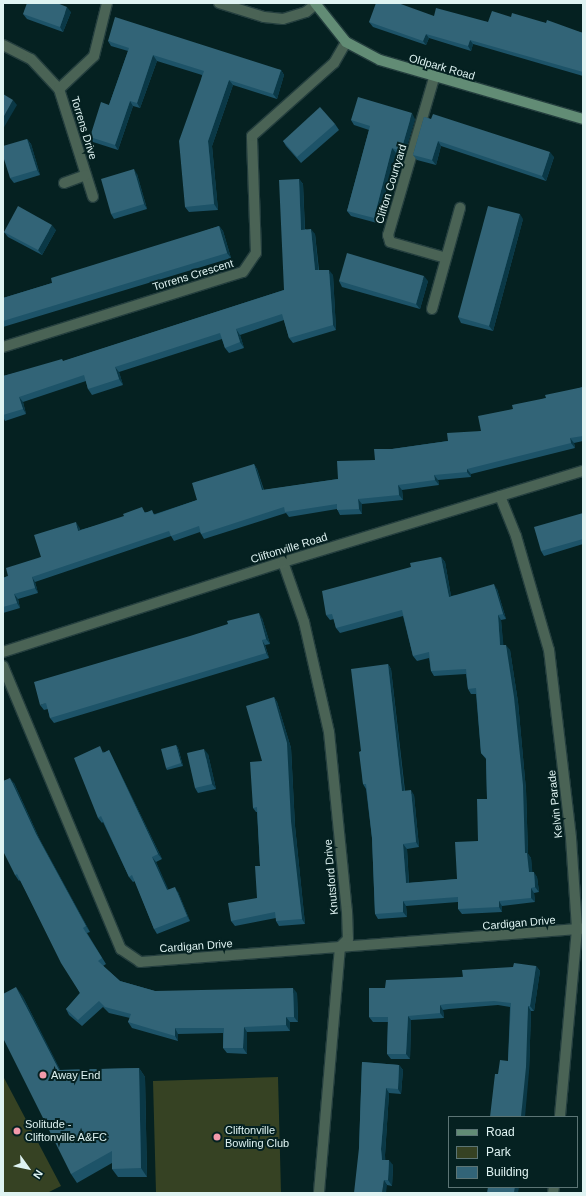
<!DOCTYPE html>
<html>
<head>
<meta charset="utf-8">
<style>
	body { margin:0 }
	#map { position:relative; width:586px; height:1196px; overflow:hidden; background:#052121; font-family:Helvetica,sans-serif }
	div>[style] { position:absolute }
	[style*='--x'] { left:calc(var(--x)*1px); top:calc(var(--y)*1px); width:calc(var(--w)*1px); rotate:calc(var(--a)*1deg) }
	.green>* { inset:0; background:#364223 }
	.roads { filter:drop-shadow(1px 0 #243e3e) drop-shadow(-1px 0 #243e3e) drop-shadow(0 1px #243e3e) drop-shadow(0 -1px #243e3e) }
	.minor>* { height:10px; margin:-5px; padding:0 5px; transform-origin:5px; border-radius:5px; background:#4a6355 }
	.tertiary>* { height:10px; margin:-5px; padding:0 5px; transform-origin:5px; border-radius:5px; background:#4a6355 }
	.secondary>* { height:10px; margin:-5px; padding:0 5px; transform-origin:5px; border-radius:5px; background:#628c75 }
	.wall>* { inset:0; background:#1d5368 }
	.shaded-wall>* { inset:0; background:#0a3846 }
	.building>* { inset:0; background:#326477 }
	.dots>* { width:11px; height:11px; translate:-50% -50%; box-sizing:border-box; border:2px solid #052121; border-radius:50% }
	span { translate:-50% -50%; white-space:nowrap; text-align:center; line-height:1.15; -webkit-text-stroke:4px #052121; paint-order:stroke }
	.street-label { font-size:11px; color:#dff3f2 }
	.poi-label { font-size:11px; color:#dff3f2 }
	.left { translate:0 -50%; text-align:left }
	.frame { position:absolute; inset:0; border:4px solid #dff3f2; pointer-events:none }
	.legend { position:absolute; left:448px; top:1116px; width:130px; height:72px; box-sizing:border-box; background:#052121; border:1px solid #5c7575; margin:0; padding:5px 7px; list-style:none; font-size:12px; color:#dff3f2 }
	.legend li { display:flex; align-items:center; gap:8px; height:20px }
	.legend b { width:20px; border:1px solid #5c7575 }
	.north { position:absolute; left:8px; top:1148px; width:40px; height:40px; -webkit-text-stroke:3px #052121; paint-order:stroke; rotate:123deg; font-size:11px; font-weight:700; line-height:16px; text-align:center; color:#dff3f2 }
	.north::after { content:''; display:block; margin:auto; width:14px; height:18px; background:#dff3f2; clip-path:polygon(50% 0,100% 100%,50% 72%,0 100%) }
</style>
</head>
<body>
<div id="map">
	<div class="green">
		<i style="clip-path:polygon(3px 1076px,61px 1186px,47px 1193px,3px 1193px)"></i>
		<i style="clip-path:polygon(278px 1077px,281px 1193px,156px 1193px,153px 1081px)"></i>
	</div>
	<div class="roads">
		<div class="minor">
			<i style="--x:219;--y:3;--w:47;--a:17.3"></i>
			<i style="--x:264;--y:17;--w:19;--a:6"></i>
			<i style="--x:283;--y:19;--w:24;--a:-17"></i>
			<i style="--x:306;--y:12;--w:13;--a:-39"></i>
			<i style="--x:3;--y:45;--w:31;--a:27"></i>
			<i style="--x:31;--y:59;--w:41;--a:47"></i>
			<i style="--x:59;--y:89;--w:113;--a:72.5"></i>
			<i style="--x:434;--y:78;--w:164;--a:106.3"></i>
			<i style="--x:388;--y:235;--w:7;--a:74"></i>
			<i style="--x:390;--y:242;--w:58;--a:15.9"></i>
			<i style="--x:59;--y:89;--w:48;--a:-43.3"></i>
			<i style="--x:94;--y:56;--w:55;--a:-76.2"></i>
			<i style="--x:64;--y:183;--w:23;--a:-20"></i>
			<i style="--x:432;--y:309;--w:105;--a:-74.5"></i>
			<i style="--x:3;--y:347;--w:251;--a:-17.4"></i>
			<i style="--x:243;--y:272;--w:23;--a:-56"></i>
			<i style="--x:256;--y:253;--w:117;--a:-92"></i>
			<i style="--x:252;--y:136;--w:110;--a:-41.7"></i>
			<i style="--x:334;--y:63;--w:24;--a:-60"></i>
			<i style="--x:500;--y:496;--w:43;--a:68.2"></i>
			<i style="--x:516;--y:536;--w:119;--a:73.9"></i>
			<i style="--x:549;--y:650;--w:189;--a:83.3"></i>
			<i style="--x:571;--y:838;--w:91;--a:86.2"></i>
			<i style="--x:577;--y:929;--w:189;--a:95.2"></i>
			<i style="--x:283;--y:562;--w:64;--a:70.7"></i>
			<i style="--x:304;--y:622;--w:113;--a:77.2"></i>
			<i style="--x:329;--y:732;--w:180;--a:84.3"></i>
			<i style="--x:347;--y:911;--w:28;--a:88"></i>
			<i style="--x:348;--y:939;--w:11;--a:135"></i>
			<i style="--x:340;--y:947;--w:247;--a:94.9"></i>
			<i style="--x:3;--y:666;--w:307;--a:67.4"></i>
			<i style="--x:121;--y:949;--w:23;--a:34"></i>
			<i style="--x:140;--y:962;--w:444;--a:-4.3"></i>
			<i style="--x:553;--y:1193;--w:6;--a:-81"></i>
		</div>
		<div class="tertiary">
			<i style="--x:3;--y:652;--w:294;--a:-17.8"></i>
			<i style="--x:283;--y:562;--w:313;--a:-16.9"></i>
		</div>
		<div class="secondary">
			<i style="--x:315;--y:3;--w:50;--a:51.5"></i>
			<i style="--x:346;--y:42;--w:38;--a:28"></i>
			<i style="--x:380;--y:60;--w:211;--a:16.2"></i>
		</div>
	</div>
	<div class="wall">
		<i style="clip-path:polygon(71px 12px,63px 32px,27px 19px,23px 14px)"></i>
		<i style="clip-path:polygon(434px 16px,488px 22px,511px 17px,546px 23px,583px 33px,583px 76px,473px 44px,471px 51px,429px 38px,426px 45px,373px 27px,369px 22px)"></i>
		<i style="clip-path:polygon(108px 41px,281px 70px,284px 75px,277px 99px,233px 85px,212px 146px,218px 210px,189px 212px,185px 207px,202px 75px,157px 61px,140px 108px,133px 106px,118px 150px,93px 142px,90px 137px,109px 105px,128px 51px,111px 46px)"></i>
		<i style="clip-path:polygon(424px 117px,554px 157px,546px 181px,441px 146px,436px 165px,417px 160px,413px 155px)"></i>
		<i style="clip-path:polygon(415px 119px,404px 156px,396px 153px,377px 223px,351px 216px,347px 211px,369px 130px,354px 125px,351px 120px)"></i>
		<i style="clip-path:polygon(335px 124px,339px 130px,301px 163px,286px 146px,283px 141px)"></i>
		<i style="clip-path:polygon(27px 139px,31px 144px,40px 175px,14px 183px,10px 178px)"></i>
		<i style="clip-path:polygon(137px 174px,147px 209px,114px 219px,111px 214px)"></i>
		<i style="clip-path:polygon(299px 179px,303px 184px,305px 229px,315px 234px,319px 270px,333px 275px,336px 330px,293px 343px,289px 338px,284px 320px,240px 335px,244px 348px,229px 353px,225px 348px,222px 339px,119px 372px,123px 385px,92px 395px,88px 389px,86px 381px,23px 402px,26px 414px,5px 421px,3px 417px,3px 376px,64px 361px,284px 290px)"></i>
		<i style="clip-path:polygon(523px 219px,493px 331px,461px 323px,458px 317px)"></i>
		<i style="clip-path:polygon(219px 226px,223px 231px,231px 258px,3px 327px,3px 298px,52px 283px)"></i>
		<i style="clip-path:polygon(56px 230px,42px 255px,8px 237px,4px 232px)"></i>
		<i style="clip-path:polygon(339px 281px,428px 281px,420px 309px,342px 287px)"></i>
		<i style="clip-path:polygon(583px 387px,583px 441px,574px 443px,575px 448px,471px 474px,471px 477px,438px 480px,439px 485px,402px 490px,403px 500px,362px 504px,362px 514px,340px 515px,337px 509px,289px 517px,286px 513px,204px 539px,200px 532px,174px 541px,171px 536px,35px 582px,38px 593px,18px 599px,20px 608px,3px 613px,3px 578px,8px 576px,41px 557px,79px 527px,80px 530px,146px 512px,155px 514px,197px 500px,254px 464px,257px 469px,264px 490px,338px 479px,375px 460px,392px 449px,448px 441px,481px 431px,513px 409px,546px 398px)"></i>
		<i style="clip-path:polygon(583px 513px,583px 544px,544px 556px,541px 551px)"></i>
		<i style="clip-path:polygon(441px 557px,445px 562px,451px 596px,497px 589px,506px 619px,501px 620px,503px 645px,510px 650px,518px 702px,526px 790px,528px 854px,531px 858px,532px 872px,537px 877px,539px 892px,534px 893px,535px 902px,502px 906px,502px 912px,462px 914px,458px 909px,458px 902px,406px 906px,407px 917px,378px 919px,375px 914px,372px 838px,366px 789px,363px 784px,361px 751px,388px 664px,391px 669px,405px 791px,414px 795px,419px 847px,407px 849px,409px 883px,457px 879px,478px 841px,487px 799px,486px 759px,481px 753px,476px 694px,471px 694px,468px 689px,466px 674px,434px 676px,431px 671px,429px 658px,417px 661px,413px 656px,403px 616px,340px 633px,336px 628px,334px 619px,330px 620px,326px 615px,411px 567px)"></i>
		<i style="clip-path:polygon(262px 618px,270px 644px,265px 645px,269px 658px,54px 723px,50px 718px,48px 709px,44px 710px,40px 705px)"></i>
		<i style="clip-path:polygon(274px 697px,277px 702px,291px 748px,295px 826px,305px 924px,279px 926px,276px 921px,276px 918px,235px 926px,231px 921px,257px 898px,260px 866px,257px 812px,256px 812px,253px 808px,262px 761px)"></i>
		<i style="clip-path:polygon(176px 745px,178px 748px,183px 766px,167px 770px,166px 768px)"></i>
		<i style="clip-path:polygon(109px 750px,112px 756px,162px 859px,156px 862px,168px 890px,178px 892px,190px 921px,157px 934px,154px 929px,135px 881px,133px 882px,129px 877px,103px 822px,102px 823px,98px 818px,103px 751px,104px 753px)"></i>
		<i style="clip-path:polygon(208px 754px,216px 789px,198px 793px,195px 788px)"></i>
		<i style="clip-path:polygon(3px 781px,14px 783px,40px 840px,90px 932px,87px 933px,106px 964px,103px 966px,120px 981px,155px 991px,297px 993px,298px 1022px,290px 1022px,290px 1031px,247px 1032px,247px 1054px,227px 1053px,223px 1048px,223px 1033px,178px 1034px,178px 1041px,132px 1028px,128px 1022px,130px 1018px,109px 1013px,103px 1007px,82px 1026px,69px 1015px,66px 1009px,80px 993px,20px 880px,19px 881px,15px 875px)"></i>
		<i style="clip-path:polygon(536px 966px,540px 971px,534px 1011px,531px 1011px,529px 1072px,498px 1074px,508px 1061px,510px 1007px,498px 1005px,449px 1009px,443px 1010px,444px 1018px,411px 1020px,410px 1059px,391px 1059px,387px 1054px,388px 1022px,373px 1022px,369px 1017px,385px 988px)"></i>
		<i style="clip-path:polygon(22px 995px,60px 1070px,139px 1068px,145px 1077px,147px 1177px,118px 1177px,112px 1169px,112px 1163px,77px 1183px,71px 1174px)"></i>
		<i style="clip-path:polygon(362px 1062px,399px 1065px,403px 1070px,401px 1094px,389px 1093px,385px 1155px,385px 1160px,393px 1165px,392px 1186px,387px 1185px,359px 1148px)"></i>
	</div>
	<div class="shaded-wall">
		<i style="clip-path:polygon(67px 7px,71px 12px,63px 32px,60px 27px)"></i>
		<i style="clip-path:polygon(426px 34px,429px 38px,426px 45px,423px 41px)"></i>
		<i style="clip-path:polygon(470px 40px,473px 44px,471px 51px,468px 46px)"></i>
		<i style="clip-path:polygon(153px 55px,157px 61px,140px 108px,137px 103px)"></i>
		<i style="clip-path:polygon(281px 70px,284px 75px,277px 99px,273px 94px)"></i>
		<i style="clip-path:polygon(229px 80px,233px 85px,212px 146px,218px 210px,214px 204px,208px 141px)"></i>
		<i style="clip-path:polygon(13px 100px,17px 105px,3px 129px,3px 118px)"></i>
		<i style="clip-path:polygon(130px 101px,133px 106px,118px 150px,115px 145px)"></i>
		<i style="clip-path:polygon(412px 113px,415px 119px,404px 156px,401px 151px)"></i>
		<i style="clip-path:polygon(27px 139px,31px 144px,40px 175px,37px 170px)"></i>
		<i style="clip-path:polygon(438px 141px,441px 146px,436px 165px,432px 160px)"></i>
		<i style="clip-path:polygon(392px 148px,396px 153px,377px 223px,374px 218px)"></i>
		<i style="clip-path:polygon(550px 152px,554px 157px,546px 181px,542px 176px)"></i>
		<i style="clip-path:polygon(134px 169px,137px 174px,147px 209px,144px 204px)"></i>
		<i style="clip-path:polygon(299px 179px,303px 184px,305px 235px,301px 230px)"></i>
		<i style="clip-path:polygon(520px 214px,523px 219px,493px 331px,489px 326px)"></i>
		<i style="clip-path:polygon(52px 225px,56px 230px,42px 255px,38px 250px)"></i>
		<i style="clip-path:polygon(219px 226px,223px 231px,231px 258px,227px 253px)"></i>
		<i style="clip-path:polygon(311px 229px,315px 234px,319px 276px,315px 270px)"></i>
		<i style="clip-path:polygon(329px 270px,333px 275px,336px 330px,333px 325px)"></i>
		<i style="clip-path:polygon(424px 276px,428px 281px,420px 309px,416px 304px)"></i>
		<i style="clip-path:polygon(236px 329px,240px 335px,244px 348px,240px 342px)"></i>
		<i style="clip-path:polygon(115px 367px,119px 372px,123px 385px,119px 379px)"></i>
		<i style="clip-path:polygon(19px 397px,23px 402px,26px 414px,23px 409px)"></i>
		<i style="clip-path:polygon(570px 438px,574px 443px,575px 448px,571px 443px)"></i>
		<i style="clip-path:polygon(254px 464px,257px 469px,265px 495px,262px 490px)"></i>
		<i style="clip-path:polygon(467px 469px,471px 474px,471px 477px,467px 472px)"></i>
		<i style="clip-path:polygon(434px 475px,438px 480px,439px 485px,435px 480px)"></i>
		<i style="clip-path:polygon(398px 485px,402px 490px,403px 500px,399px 495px)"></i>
		<i style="clip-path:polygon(358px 499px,362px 504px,362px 514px,359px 509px)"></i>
		<i style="clip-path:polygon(76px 522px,79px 527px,82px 536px,78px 531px)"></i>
		<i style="clip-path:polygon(441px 557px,445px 562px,452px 602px,449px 597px)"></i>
		<i style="clip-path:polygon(32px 577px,35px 582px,38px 593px,35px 588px)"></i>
		<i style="clip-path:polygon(494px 584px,497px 589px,506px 619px,503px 614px)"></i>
		<i style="clip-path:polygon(14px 594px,18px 599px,20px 608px,17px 603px)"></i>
		<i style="clip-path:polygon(259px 613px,262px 618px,270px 644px,266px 639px)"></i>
		<i style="clip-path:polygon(498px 615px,501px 620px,504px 650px,500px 645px)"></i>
		<i style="clip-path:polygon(262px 640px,265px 645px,269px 658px,266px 653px)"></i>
		<i style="clip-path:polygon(506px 645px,510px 650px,518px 702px,526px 790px,528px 854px,531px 858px,533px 877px,529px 872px,525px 853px)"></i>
		<i style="clip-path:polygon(388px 664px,391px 669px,405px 796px,402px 791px)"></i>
		<i style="clip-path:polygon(274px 697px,277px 702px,291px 748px,295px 826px,305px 924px,302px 919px)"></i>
		<i style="clip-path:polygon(176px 745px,178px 748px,183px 766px,181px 763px)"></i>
		<i style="clip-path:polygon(204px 749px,208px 754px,216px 789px,212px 784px)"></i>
		<i style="clip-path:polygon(109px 750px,112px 756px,162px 859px,158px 854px)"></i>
		<i style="clip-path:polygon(10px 778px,14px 783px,40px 840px,90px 932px,86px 926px,36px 834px)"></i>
		<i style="clip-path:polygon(411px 790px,414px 795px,419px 847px,416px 842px)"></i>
		<i style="clip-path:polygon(403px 844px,407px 849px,409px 888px,406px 883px)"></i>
		<i style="clip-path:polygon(152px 857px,156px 862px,171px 895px,167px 890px)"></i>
		<i style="clip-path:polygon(534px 872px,537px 877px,539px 892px,535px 887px)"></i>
		<i style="clip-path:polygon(175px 887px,178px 892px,190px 921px,187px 916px)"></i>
		<i style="clip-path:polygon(531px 888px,534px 893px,535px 902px,531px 898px)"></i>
		<i style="clip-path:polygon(403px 901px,406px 906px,407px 917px,403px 912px)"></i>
		<i style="clip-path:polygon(499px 901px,502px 906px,502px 912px,499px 907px)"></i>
		<i style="clip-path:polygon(536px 966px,540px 971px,534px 1011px,530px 1006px)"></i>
		<i style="clip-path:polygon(16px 987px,22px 995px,65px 1079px,59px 1070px)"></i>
		<i style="clip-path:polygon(293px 988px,297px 993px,298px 1022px,294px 1017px)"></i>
		<i style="clip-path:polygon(440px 1005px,443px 1010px,444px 1018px,440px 1013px)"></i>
		<i style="clip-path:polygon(528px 1006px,531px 1011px,529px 1072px,525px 1117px,521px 1117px)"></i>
		<i style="clip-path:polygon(408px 1016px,411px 1020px,410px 1059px,406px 1054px)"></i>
		<i style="clip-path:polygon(286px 1017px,290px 1022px,290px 1031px,286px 1025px)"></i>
		<i style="clip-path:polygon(244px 1027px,247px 1032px,247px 1054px,243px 1048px)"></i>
		<i style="clip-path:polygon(175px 1028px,178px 1034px,178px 1041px,175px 1036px)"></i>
		<i style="clip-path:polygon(399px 1065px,403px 1070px,401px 1094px,398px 1089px)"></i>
		<i style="clip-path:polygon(139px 1068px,145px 1077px,147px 1177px,141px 1168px)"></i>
		<i style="clip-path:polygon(386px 1088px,389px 1093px,385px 1155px,386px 1165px,382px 1160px,381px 1149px)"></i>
		<i style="clip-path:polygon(389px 1160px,393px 1165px,392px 1186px,388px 1180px)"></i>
		<i style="clip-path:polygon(384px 1180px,387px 1185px,386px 1193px,382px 1193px)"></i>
		<i style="clip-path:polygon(515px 1187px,519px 1187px,518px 1193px,514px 1193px)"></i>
	</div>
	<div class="building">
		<i style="clip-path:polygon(27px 3px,57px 3px,67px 7px,60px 27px,23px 14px)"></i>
		<i style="clip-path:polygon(376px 3px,398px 3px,434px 16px,436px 8px,488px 22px,492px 11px,511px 17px,512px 13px,546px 23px,547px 20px,583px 33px,583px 72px,470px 40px,468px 46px,426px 34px,423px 41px,369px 22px)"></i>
		<i style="clip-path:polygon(115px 17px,281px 70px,273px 94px,229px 80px,208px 141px,214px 204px,185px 207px,179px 141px,204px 71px,153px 55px,137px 103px,130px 101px,115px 145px,90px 137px,101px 102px,109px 105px,129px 48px,108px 41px)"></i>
		<i style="clip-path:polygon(3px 94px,13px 100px,3px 118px)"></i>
		<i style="clip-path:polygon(358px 97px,412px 113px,401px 151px,392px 148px,374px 218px,347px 211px,370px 126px,351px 120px)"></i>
		<i style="clip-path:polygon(320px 107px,335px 124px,297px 157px,283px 141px)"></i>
		<i style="clip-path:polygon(433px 114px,550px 152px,542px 176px,438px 141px,432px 160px,413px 155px,424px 117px,431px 119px)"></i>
		<i style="clip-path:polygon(27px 139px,37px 170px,10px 178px,3px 156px,3px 146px)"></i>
		<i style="clip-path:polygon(134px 169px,144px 204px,111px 214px,101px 179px)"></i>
		<i style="clip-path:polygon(299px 179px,301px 230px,311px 229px,315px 270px,329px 270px,333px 325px,289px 338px,282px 314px,236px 329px,240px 342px,225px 348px,220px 333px,115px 367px,119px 379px,88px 389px,84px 375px,19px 397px,23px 409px,3px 415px,3px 376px,62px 359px,63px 361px,284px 290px,279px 180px)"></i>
		<i style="clip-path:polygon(18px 206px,52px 225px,38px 250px,4px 232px)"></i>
		<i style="clip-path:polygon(488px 206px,520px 214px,489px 326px,458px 317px)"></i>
		<i style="clip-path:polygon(219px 226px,227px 253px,3px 321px,3px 298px,52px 283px,51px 278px)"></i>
		<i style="clip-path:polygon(347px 253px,424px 276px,416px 304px,339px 281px)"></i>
		<i style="clip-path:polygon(583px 387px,583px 436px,570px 438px,571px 443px,467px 469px,467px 472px,434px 475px,435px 480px,398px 485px,399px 495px,358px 499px,359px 509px,337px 510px,337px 504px,285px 512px,284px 507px,201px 534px,199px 526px,171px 536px,169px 531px,32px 577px,35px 588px,14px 594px,17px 603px,3px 607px,3px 578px,8px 576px,6px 568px,41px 557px,34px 535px,76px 522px,78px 531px,124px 516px,123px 514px,142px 507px,145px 513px,152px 510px,154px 515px,197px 500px,192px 483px,254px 464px,262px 490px,338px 479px,337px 461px,375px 460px,374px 449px,392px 449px,448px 441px,447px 433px,481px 431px,478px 416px,513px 409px,512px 405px,546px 398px,545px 395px)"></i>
		<i style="clip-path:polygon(583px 513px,583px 539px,541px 551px,534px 527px)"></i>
		<i style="clip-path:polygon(441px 557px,449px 597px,494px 584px,503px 614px,498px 615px,500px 645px,506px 645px,514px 697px,523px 785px,525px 853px,527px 853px,529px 872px,534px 872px,535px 887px,531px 888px,531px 898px,499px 901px,499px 907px,458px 909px,458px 897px,403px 901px,403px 912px,375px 914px,372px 838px,366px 784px,363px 784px,359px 752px,361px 751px,351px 669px,388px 664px,402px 791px,411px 790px,416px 842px,403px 844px,406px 883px,457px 879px,455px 842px,478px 841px,477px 799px,487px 799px,486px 758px,481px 753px,476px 688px,468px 689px,466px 669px,431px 671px,429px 652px,413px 656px,402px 610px,336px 628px,332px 614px,326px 615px,322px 591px,411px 567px,410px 563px)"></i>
		<i style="clip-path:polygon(259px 613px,266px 639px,262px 640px,266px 653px,50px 718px,46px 703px,40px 705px,34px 682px,190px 636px,228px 624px,227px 621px)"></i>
		<i style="clip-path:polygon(582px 628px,583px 628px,583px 642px)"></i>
		<i style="clip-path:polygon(274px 697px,287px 743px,291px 821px,302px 919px,276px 921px,275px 912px,231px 921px,228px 903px,257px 898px,255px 866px,260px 866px,257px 807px,253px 808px,250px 762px,262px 761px,246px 706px)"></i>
		<i style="clip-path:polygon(176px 745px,181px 763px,166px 768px,161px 749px)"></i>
		<i style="clip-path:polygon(100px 746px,103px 753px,109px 750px,158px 854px,152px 857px,167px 890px,175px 887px,187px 916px,154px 929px,132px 875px,129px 877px,101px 816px,98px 818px,74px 758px)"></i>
		<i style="clip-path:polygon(204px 749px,212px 784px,195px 788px,187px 753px)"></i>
		<i style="clip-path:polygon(10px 778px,36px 834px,86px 926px,83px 928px,102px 958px,98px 961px,120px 981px,155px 991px,293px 988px,294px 1017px,286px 1017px,286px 1025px,244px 1027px,243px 1048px,223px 1048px,224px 1028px,175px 1028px,175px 1036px,128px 1022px,131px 1014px,105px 1007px,99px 1001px,78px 1020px,66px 1009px,80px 993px,61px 963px,17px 874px,15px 875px,3px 851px,3px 781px)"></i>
		<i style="clip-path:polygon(514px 963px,536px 966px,530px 1006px,528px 1006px,526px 1067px,521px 1117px,490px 1117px,495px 1074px,498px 1074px,500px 1060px,508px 1061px,511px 1003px,494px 1001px,446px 1004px,440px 1005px,440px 1013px,408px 1016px,406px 1054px,387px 1054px,388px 1017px,369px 1017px,369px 988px,385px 988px,386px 980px,463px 977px,462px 970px,513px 967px)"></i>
		<i style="clip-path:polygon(16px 987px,59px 1070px,139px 1068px,141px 1168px,112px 1169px,112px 1151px,71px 1174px,3px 1038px,3px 994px)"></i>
		<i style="clip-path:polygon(362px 1062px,399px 1065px,398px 1089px,386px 1088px,381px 1149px,382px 1160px,389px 1160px,388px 1180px,384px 1180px,382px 1193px,354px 1193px,359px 1148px)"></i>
		<i style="clip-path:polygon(488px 1187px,515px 1187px,514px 1193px,487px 1193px)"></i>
	</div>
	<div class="dots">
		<i style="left:43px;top:1075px;background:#f39aab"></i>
		<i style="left:17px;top:1131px;background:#f39aab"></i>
		<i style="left:217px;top:1137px;background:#f39aab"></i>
	</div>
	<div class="street-label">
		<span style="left:442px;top:67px;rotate:16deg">Oldpark Road</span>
		<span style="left:84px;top:128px;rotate:73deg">Torrens Drive</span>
		<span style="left:391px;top:184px;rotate:-73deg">Clifton Courtyard</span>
		<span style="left:193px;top:275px;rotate:-17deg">Torrens Crescent</span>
		<span style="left:289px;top:548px;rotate:-17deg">Cliftonville Road</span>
		<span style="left:555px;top:804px;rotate:-96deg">Kelvin Parade</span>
		<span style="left:331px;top:877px;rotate:-95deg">Knutsford Drive</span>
		<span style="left:519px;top:923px;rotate:-5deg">Cardigan Drive</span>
		<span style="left:196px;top:946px;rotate:-4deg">Cardigan Drive</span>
	</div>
	<div class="poi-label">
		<span class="left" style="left:51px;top:1075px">Away End</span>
		<span class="left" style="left:25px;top:1131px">Solitude -<br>Cliftonville A&amp;FC</span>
		<span class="left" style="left:225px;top:1137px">Cliftonville<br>Bowling Club</span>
	</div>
	<div class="frame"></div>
	<ul class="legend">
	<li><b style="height:5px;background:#628c75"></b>Road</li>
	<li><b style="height:11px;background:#364223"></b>Park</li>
	<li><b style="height:11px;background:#326477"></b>Building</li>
	</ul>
	<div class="north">N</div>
</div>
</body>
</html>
